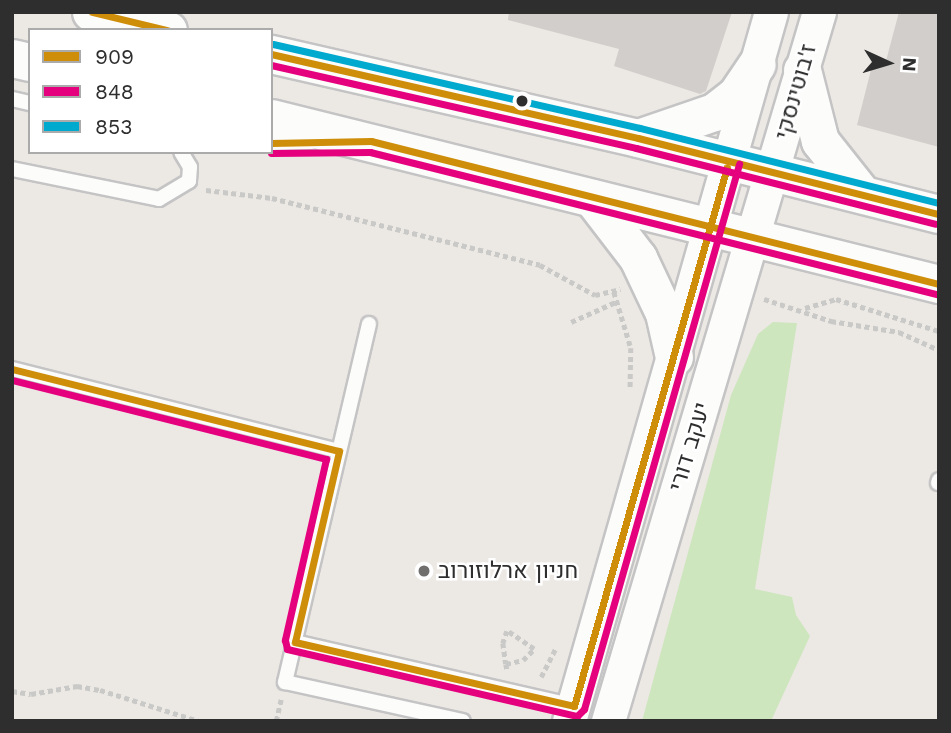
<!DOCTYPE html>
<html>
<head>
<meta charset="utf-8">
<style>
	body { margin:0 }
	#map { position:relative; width:951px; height:733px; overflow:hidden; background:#ece8e4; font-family:"Work Sans",Heebo,sans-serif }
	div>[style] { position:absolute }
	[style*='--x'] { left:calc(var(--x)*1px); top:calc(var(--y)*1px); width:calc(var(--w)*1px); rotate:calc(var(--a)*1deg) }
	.green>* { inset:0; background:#cee6be }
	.building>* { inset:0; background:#d1cecb }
	.path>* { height:4.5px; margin-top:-2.25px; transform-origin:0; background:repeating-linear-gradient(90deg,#c9c9c8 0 5px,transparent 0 8.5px) }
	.roads { filter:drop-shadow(2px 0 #c5c4c5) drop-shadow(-2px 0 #c5c4c5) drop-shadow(0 2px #c5c4c5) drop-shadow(0 -2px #c5c4c5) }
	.service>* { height:14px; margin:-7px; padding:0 7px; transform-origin:7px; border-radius:7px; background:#fcfcfb }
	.tertiary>* { height:33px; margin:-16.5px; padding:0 16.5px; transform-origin:16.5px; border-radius:16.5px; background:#fcfcfb }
	.secondary>* { height:37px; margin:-18.5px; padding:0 18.5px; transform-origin:18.5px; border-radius:18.5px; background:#fcfcfb }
	.bus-1>* { height:7px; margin:-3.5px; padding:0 3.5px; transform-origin:3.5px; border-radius:3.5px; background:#cf8e09 }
	.bus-2>* { height:7px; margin:-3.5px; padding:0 3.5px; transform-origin:3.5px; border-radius:3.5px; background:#e5007d }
	.bus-3>* { height:7px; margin:-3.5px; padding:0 3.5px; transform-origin:3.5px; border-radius:3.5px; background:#00a9ce }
	.dots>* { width:19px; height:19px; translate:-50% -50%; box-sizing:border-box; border:4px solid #fff; border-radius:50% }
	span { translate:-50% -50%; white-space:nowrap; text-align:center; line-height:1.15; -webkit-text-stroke:5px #fff; paint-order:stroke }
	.street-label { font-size:23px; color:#2e2e2e }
	.poi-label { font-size:23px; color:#2e2e2e }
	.left { translate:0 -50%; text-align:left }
	.frame { position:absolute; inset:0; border:14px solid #2e2e2e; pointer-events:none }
	.legend { position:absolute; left:28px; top:28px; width:245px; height:126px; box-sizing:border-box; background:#fff; border:2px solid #ababab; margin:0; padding:9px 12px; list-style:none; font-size:21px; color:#2e2e2e }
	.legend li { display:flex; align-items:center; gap:14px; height:35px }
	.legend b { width:35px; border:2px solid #ababab }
	.north { position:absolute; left:853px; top:28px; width:70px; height:70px; -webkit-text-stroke:5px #fff; paint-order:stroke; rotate:94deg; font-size:19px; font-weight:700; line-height:28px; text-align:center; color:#2e2e2e }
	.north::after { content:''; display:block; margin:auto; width:24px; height:32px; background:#2e2e2e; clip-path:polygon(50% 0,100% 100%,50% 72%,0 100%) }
</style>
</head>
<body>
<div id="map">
	<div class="green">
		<i style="clip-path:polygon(773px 322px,797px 323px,755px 589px,792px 597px,796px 615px,810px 636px,771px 721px,642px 721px,731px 395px,758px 334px)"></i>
	</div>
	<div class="building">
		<i style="clip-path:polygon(509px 12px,732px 12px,706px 91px,700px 94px,614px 66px,619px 49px,508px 20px)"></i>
		<i style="clip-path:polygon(899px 12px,939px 12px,939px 147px,857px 125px,874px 58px,886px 61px)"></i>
	</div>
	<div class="path">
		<i style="--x:206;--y:190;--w:66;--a:6.9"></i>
		<i style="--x:272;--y:198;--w:276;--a:14"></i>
		<i style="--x:540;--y:265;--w:63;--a:28.6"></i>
		<i style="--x:595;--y:295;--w:26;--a:-13"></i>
		<i style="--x:614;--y:292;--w:59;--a:73.1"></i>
		<i style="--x:631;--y:348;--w:39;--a:91"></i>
		<i style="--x:764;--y:299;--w:71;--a:18.2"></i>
		<i style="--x:831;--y:321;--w:69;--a:9.2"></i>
		<i style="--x:899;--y:332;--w:44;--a:24.2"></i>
		<i style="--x:805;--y:308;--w:32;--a:-16"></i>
		<i style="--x:836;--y:299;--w:108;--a:17.3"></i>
		<i style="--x:571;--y:322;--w:51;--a:-24.1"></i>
		<i style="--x:506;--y:664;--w:17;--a:-13"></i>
		<i style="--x:523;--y:660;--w:16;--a:-45"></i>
		<i style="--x:534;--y:649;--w:32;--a:-146"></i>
		<i style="--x:507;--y:631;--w:13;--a:108"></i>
		<i style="--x:503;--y:643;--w:21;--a:82"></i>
		<i style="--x:506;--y:664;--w:5;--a:79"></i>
		<i style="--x:541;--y:677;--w:34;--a:-63"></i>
		<i style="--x:12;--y:691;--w:19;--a:9"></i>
		<i style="--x:31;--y:694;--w:47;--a:-9.9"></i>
		<i style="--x:77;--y:686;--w:23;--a:10"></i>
		<i style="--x:100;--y:690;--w:104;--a:17.4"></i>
		<i style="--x:276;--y:721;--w:22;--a:-77"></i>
	</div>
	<div class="roads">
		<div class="service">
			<i style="--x:12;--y:99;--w:18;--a:13"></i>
			<i style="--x:271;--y:143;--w:41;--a:-1.4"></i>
			<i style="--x:12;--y:169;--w:150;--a:11.5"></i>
			<i style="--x:159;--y:199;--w:35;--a:-31"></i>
			<i style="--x:189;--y:181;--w:14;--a:-86"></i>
			<i style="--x:190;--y:167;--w:17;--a:-121"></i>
			<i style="--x:369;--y:324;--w:368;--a:103.2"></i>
			<i style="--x:285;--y:682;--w:182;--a:12.4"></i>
			<i style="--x:12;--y:369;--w:337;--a:14.1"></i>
			<i style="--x:938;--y:483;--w:3;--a:-72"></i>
			<i style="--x:295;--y:642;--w:286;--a:12.9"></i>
		</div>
		<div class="tertiary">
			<i style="--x:569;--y:721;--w:737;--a:-74.1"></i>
			<i style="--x:608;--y:721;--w:740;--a:-73.43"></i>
		</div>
		<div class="secondary">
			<i style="--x:91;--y:12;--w:79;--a:13.2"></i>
			<i style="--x:271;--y:54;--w:376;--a:12.9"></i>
			<i style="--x:638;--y:138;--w:310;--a:14.2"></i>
			<i style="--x:12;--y:58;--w:18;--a:13"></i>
			<i style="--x:802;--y:70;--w:73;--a:75.8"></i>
			<i style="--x:820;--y:141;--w:68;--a:51.6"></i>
			<i style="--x:271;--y:118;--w:688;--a:13.96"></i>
			<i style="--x:641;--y:137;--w:77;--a:-18.9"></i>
			<i style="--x:714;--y:112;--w:28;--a:-38"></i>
			<i style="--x:736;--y:95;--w:37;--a:-56"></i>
			<i style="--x:592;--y:198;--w:76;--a:52.5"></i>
			<i style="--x:638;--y:258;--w:61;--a:64.7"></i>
			<i style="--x:664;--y:313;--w:45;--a:77.2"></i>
		</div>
	</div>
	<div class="bus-1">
		<i style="--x:92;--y:12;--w:77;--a:13.5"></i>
		<i style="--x:271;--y:54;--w:376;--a:12.9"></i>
		<i style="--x:638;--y:138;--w:310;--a:14.2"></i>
		<i style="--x:271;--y:143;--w:100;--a:-1.1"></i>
		<i style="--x:371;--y:141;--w:586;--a:14.13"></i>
		<i style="--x:12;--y:369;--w:337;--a:14.1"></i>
		<i style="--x:295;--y:642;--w:286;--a:12.9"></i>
		<i style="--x:295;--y:642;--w:196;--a:-77"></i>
		<i style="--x:574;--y:706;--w:560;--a:-74.15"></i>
	</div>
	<div class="bus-2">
		<i style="--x:271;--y:65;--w:374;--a:12.8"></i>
		<i style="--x:636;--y:148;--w:309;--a:14.2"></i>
		<i style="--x:271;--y:153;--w:99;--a:-0.6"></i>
		<i style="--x:370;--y:152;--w:584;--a:14.08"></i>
		<i style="--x:12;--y:380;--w:324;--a:14.1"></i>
		<i style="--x:326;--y:459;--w:186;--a:102.8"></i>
		<i style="--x:285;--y:640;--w:9;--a:77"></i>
		<i style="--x:287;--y:649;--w:298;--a:13"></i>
		<i style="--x:577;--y:716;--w:10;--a:-45"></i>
		<i style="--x:584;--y:709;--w:567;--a:-74.12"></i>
	</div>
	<div class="bus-3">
		<i style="--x:273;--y:44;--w:376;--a:12.9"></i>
		<i style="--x:640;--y:128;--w:308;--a:14.1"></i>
	</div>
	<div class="dots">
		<i style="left:522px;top:101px;background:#2e2e2e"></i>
		<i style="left:424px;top:571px;background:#706f6e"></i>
	</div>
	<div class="street-label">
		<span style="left:796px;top:92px;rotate:-74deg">ז'בוטינסקי</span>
		<span style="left:690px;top:447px;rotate:-73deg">יעקב דורי</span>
	</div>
	<div class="poi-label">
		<span class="left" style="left:438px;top:571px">חניון ארלוזורוב</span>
	</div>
	<div class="frame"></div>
	<ul class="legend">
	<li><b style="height:9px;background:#cf8e09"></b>909</li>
	<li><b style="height:9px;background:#e5007d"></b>848</li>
	<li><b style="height:9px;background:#00a9ce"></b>853</li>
	</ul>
	<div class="north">N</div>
</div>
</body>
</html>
